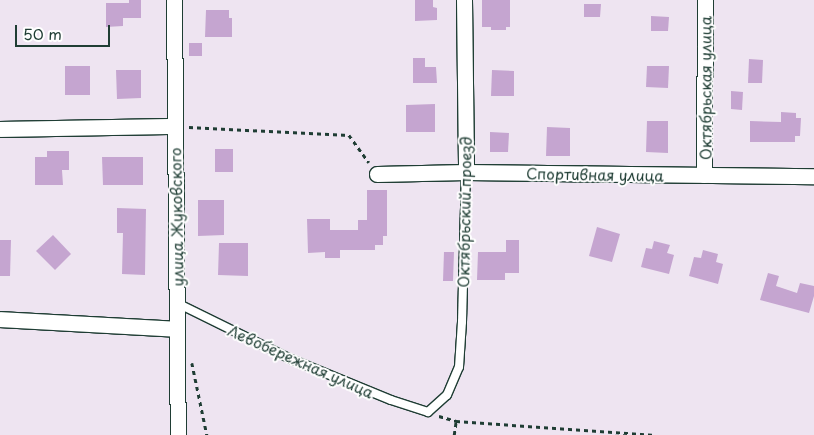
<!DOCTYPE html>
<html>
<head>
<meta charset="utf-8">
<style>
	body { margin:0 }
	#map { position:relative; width:814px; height:435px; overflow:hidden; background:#eee4f1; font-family:"Playpen Sans",sans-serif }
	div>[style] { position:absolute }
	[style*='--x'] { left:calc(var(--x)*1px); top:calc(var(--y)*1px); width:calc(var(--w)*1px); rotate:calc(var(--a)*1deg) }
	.building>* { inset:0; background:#c5a5d0 }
	.path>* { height:2.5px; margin-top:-1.25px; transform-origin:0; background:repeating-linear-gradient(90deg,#1f3d34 0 4px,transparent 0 8px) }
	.roads { filter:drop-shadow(1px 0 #1f3d34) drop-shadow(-1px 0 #1f3d34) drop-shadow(0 1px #1f3d34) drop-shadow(0 -1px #1f3d34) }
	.lane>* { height:8px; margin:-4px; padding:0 4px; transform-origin:4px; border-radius:4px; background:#fff }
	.street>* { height:15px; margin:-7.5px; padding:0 7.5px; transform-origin:7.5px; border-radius:7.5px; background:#fff }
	span { translate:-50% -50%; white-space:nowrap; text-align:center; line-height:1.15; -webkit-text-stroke:4px #fff; paint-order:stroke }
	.street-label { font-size:15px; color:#1f3d34 }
	.scale { position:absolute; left:15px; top:25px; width:95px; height:22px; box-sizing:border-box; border:2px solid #1f3d34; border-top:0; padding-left:6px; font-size:15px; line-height:18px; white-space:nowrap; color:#1f3d34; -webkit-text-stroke:4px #fff; paint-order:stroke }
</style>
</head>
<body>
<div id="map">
	<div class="building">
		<i style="clip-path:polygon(129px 0,141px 0,141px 18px,123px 18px,123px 26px,106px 27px,106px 3px,129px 3px)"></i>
		<i style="clip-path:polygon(415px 0,433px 0,433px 7px,437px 8px,437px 20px,415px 21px)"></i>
		<i style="clip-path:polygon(482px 0,510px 0,510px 27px,506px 27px,506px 30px,491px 30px,491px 27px,482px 27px)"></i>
		<i style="clip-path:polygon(584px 4px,601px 4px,600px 17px,584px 17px)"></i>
		<i style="clip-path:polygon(206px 10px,229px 10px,229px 18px,232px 18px,232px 37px,205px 37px)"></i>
		<i style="clip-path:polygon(651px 16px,669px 17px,668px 31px,651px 31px)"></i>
		<i style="clip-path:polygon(189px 43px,202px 43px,202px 56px,189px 56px)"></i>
		<i style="clip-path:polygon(413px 58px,425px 58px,425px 67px,436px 67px,437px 83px,413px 83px)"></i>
		<i style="clip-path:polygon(749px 59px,763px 60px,762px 83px,748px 83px)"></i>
		<i style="clip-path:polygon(65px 66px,90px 66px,90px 95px,65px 95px)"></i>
		<i style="clip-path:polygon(647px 66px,669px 66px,668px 88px,646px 87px)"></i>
		<i style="clip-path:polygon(116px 70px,141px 70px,141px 98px,117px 99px)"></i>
		<i style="clip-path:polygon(492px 70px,514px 71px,514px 96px,491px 96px)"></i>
		<i style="clip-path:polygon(731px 91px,743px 92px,742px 110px,731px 109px)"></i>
		<i style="clip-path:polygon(435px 104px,435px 132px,406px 132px,406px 105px)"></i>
		<i style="clip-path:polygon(781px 112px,796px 113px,796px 118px,801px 118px,800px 136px,795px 136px,795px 142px,750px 142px,750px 121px,781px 122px)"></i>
		<i style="clip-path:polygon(647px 121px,668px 121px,668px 153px,646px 152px)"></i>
		<i style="clip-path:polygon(547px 127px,570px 128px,570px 156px,546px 156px)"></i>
		<i style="clip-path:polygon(490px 132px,509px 133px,508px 152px,490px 152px)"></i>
		<i style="clip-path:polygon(215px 149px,233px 149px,233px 172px,215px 172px)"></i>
		<i style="clip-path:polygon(47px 151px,69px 151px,69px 170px,62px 170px,63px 185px,35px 185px,35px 157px,47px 157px)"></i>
		<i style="clip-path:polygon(102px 157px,143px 157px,143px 185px,103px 185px)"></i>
		<i style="clip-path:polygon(367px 190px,387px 190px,387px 236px,383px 236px,383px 245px,375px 245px,375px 250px,340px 250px,340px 258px,325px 258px,325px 252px,308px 253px,307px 219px,330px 219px,330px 230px,358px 230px,358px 220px,367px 220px)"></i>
		<i style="clip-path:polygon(198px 200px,224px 200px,224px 235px,198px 236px)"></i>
		<i style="clip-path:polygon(117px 208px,146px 209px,145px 275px,122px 274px,123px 233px,117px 233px)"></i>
		<i style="clip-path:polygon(597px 227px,620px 234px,612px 262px,589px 256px)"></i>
		<i style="clip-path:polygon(53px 235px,71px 254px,55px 270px,36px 251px)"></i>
		<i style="clip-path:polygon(0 240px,11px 240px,10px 276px,0 276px)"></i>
		<i style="clip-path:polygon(506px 240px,519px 240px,519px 273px,505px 273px,505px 280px,477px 280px,478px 252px,506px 252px)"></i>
		<i style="clip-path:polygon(654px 241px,670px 245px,667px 253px,674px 255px,669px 274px,641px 267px,646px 248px,652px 249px)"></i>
		<i style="clip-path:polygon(219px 243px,248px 243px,248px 276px,218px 275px)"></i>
		<i style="clip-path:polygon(703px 250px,718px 254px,716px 262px,723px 264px,718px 284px,689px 276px,694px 257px,701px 258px)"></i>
		<i style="clip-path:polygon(444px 252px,454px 252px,453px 281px,443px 281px)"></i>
		<i style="clip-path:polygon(768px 273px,779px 276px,776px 286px,797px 293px,800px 283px,814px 286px,814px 296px,809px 313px,760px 300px)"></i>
	</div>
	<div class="path">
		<i style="--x:189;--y:127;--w:160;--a:2.9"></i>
		<i style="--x:349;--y:135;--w:34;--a:54"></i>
		<i style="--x:192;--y:363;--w:74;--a:78.2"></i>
		<i style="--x:439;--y:416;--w:18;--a:16"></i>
		<i style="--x:456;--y:421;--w:200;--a:4"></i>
		<i style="--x:454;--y:435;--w:14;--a:-82"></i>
	</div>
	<div class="roads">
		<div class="lane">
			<i style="--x:177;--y:303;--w:127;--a:26.2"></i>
			<i style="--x:291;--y:359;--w:108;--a:22.3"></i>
			<i style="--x:391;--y:400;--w:39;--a:18"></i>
			<i style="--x:428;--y:412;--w:25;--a:-42"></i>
			<i style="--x:447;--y:395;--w:30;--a:-67"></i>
			<i style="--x:459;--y:367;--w:45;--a:-86.2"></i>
			<i style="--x:462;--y:322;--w:150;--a:-88.5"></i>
		</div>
		<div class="street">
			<i style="--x:174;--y:0;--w:435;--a:89.5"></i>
			<i style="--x:464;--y:0;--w:172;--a:89.3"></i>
			<i style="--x:0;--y:129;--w:175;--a:-1"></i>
			<i style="--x:377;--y:174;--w:89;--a:-1.3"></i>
			<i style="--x:466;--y:172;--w:348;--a:0.7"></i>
			<i style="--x:704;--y:175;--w:175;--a:-89.7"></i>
			<i style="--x:0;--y:319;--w:177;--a:3.2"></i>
		</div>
	</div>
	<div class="street-label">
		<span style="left:705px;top:88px;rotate:-90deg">Октябрьская улица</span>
		<span style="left:595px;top:174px;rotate:1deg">Спортивная улица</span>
		<span style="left:464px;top:212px;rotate:-89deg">Октябрьский проезд</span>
		<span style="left:176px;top:217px;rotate:-91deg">улица Жуковского</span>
		<span style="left:301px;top:361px;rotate:24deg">Левобережная улица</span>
	</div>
	<div class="scale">50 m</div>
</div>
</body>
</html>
